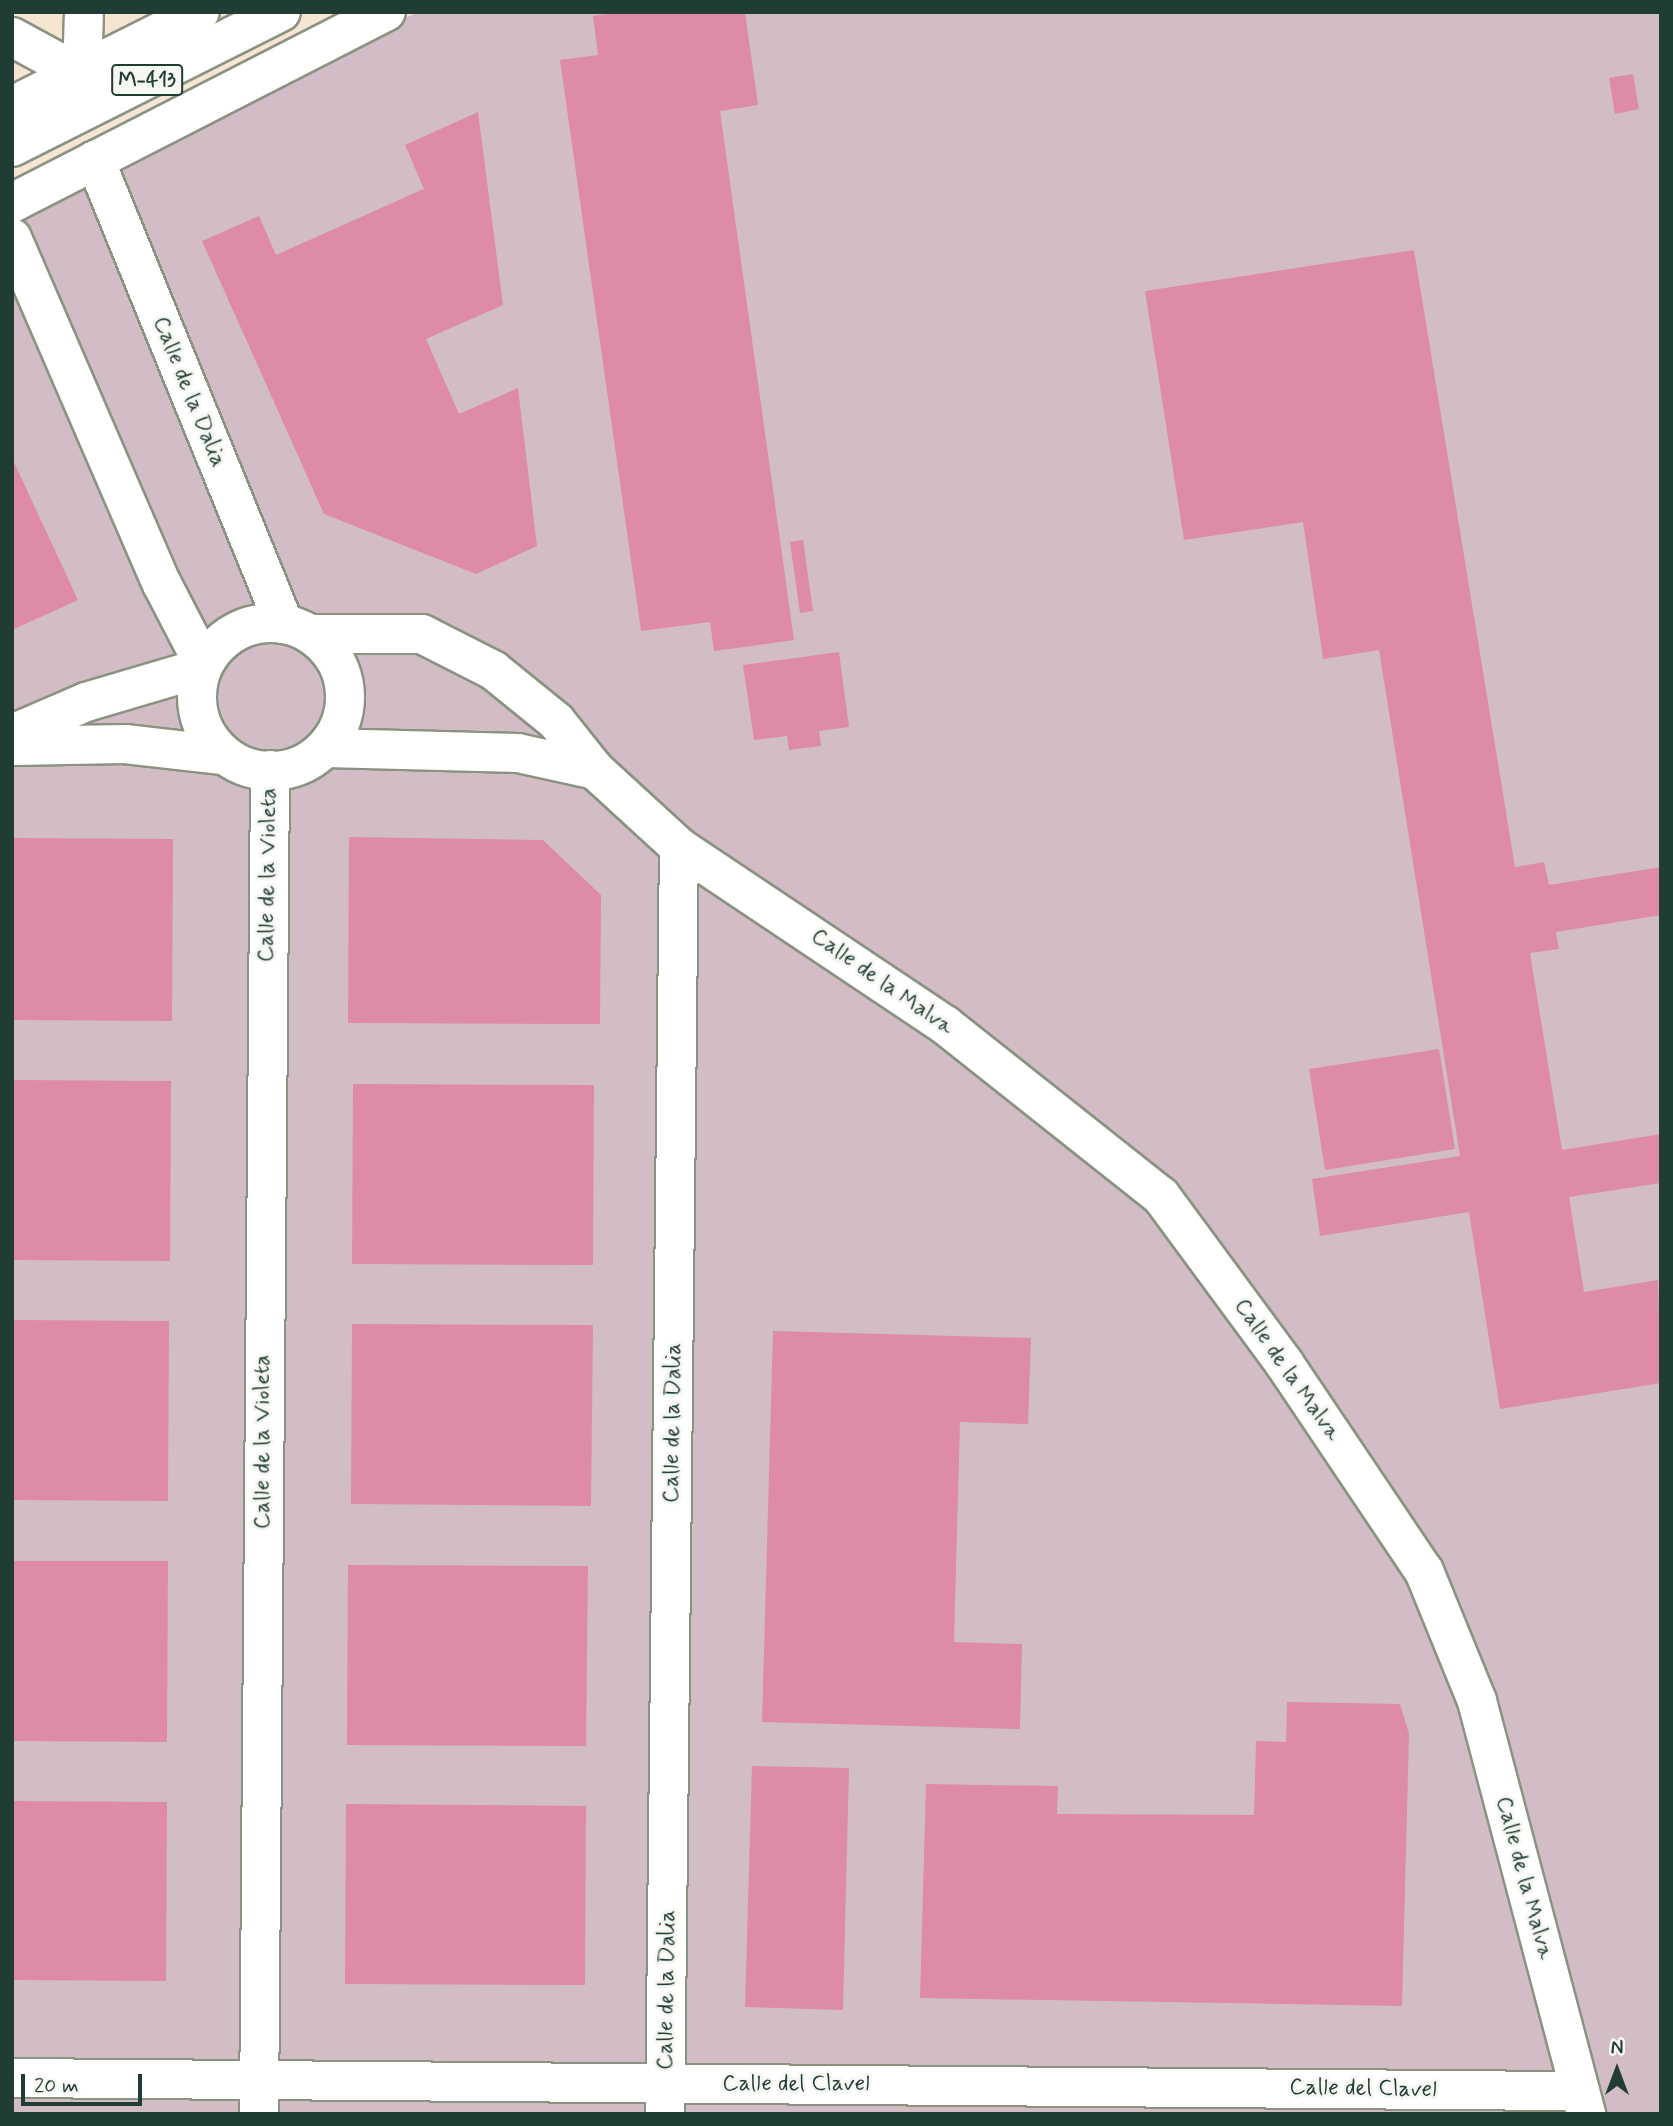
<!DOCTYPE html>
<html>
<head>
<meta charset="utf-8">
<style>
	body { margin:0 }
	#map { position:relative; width:1673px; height:2126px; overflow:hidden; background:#f4e6d1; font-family:Mynerve,sans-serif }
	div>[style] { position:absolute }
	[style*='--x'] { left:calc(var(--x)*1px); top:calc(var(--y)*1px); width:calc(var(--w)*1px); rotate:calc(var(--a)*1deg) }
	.industrial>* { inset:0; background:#d2bdc6 }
	.building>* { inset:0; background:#de8ba8 }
	.roads { filter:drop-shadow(2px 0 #8a9282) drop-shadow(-2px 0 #8a9282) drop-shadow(0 2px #8a9282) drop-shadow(0 -2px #8a9282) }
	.street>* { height:38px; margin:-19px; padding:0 19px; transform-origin:19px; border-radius:19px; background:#fff }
	.street>.ring { margin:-19px; padding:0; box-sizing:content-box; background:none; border:38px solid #fff; border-radius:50% }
	.primary>* { height:38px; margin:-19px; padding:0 19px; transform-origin:19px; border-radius:19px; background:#fff }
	span { translate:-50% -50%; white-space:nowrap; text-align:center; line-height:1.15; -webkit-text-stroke:6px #f6f6f2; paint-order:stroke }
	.shield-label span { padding:2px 5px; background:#f6f6f2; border:2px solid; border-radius:5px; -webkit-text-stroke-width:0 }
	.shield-label { font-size:21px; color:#1f3d34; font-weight:700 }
	.street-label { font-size:23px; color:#1f3d34 }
	.frame { position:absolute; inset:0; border:14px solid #1f3d34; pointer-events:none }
	.north { position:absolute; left:1582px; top:2035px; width:70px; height:70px; -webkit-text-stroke:5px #f6f6f2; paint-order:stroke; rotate:0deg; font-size:19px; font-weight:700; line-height:28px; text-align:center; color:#1f3d34 }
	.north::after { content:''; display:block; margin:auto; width:24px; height:32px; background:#1f3d34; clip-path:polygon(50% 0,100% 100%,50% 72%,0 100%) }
	.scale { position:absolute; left:21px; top:2074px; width:121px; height:32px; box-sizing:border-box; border:4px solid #1f3d34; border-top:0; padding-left:9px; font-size:21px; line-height:24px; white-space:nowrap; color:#1f3d34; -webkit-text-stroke:5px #f6f6f2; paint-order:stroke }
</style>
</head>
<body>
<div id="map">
	<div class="industrial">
		<i style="clip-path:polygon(418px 12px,1661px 12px,1661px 2114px,12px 2114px,12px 198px)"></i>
	</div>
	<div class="building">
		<i style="clip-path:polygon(619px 12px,745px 12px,758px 105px,720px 111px,794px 640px,714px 651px,710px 622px,641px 631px,560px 60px,598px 55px,593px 16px)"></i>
		<i style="clip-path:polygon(1633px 74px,1639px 109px,1615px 114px,1609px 78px)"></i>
		<i style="clip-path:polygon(478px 112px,503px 305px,426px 339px,459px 414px,518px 388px,537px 546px,476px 574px,324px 514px,202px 241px,259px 216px,276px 255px,419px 191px,424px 189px,405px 145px)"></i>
		<i style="clip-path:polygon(1414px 250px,1515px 867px,1544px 862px,1549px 885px,1661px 867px,1661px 915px,1556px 932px,1559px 949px,1530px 953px,1562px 1150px,1661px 1134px,1661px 1183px,1569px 1197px,1584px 1292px,1658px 1280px,1661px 1383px,1500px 1409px,1469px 1212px,1320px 1236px,1312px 1179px,1460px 1156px,1379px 650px,1323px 659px,1303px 522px,1184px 540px,1145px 291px)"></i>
		<i style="clip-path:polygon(12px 458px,78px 600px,12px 630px)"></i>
		<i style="clip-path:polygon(803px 540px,813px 611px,800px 613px,790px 542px)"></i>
		<i style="clip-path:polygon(839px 652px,849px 727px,819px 731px,821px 746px,789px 750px,787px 736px,754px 740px,743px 665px)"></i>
		<i style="clip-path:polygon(349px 837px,543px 840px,601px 895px,600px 1024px,348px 1023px)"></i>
		<i style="clip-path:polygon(12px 838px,173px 839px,172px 1021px,12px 1020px)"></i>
		<i style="clip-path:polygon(1439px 1049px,1455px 1149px,1325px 1170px,1309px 1069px)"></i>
		<i style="clip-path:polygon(12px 1080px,171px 1081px,170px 1261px,12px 1260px)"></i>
		<i style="clip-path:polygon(353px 1084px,594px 1085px,593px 1265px,352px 1264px)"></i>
		<i style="clip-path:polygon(12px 1320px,169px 1321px,168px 1501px,12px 1500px)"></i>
		<i style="clip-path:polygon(352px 1324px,593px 1325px,591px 1506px,351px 1504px)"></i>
		<i style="clip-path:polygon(773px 1331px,1031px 1338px,1028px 1424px,960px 1422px,954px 1642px,1022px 1644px,1020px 1729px,762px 1722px)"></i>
		<i style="clip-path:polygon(12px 1561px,168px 1561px,167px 1742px,12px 1741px)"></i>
		<i style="clip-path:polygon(348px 1565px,588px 1566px,586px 1746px,347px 1745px)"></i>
		<i style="clip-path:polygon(1287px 1702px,1400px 1704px,1409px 1734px,1402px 2006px,920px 1998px,926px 1784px,1058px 1786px,1057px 1814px,1254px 1815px,1256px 1741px,1286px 1742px)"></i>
		<i style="clip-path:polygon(752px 1766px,849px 1768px,843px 2010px,745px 2007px)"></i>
		<i style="clip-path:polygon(12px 1801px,167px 1802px,166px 1981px,12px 1980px)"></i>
		<i style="clip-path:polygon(346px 1804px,586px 1806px,585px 1985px,345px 1984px)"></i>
	</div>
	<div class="roads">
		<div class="street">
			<i style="--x:12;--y:37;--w:80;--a:28.5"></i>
			<i style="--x:82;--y:75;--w:63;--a:-88.2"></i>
			<i style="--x:12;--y:106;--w:210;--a:-26.6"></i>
			<i style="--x:95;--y:160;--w:501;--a:67.84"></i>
			<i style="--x:12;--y:203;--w:420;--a:-27.1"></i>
			<i style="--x:12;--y:238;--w:377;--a:66.6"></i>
			<i style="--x:162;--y:584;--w:89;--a:62.6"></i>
			<i class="ring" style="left:197px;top:623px;width:110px;height:110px"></i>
			<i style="--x:310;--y:634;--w:112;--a:0"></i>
			<i style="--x:422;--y:634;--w:80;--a:26.9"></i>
			<i style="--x:493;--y:670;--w:81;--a:39"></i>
			<i style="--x:556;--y:721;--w:63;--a:51.5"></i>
			<i style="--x:595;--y:770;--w:114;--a:42.5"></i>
			<i style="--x:679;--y:847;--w:320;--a:33.8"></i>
			<i style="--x:945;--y:1025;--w:275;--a:38.4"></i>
			<i style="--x:1161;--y:1196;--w:207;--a:53.6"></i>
			<i style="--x:1284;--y:1363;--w:251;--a:56.1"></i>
			<i style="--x:1424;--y:1571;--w:140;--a:67.8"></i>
			<i style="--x:1477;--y:1701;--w:427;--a:75.2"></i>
			<i style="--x:12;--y:734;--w:81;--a:-23.4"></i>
			<i style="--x:86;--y:702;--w:120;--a:-16.5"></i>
			<i style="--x:12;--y:746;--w:113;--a:-1"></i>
			<i style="--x:125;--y:744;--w:98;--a:6.5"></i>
			<i style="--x:326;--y:748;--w:192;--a:1.5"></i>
			<i style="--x:518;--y:753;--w:79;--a:12.4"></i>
			<i style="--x:12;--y:2078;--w:1568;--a:0.48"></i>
			<i style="--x:259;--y:2114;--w:1344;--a:-89.53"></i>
			<i style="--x:665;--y:2114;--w:1267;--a:-89.37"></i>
		</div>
		<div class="primary">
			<i style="--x:12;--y:147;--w:301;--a:-26.7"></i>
		</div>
	</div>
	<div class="shield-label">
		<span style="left:147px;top:80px">M-413</span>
	</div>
	<div class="street-label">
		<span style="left:189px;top:392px;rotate:68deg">Calle de la Dalia</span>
		<span style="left:268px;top:875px;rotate:-89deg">Calle de la Violeta</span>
		<span style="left:882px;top:982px;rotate:35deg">Calle de la Malva</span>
		<span style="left:1287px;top:1370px;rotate:55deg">Calle de la Malva</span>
		<span style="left:673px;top:1423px;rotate:-89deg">Calle de la Dalia</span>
		<span style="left:263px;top:1442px;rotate:-90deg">Calle de la Violeta</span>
		<span style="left:1524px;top:1878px;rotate:75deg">Calle de la Malva</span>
		<span style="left:667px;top:1990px;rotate:-89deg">Calle de la Dalia</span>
		<span style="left:796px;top:2084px">Calle del Clavel</span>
		<span style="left:1363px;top:2089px;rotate:1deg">Calle del Clavel</span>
	</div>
	<div class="frame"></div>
	<div class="north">N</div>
	<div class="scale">20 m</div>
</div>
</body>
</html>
